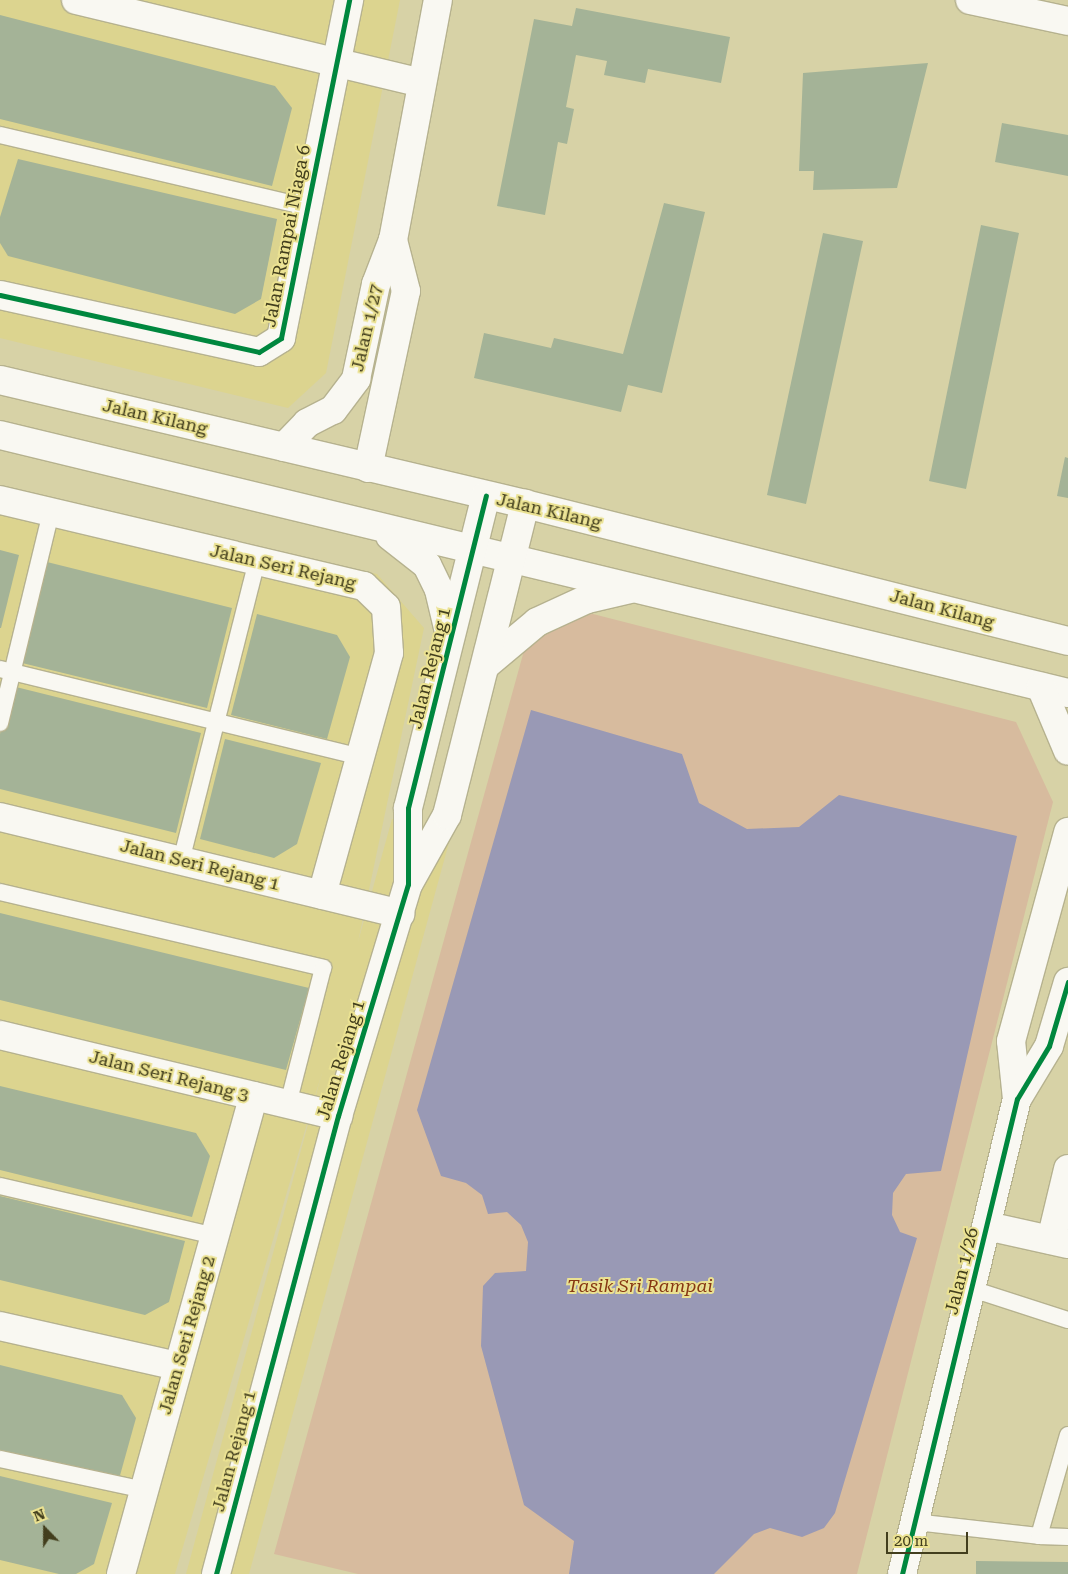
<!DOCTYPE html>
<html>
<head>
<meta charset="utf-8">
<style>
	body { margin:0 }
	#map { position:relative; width:1068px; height:1574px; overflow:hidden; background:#d7d2a6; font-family:"Roboto Serif",serif }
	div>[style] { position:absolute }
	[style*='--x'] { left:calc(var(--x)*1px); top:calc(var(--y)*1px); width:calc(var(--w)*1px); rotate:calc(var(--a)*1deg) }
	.built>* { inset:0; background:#dcd48f }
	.green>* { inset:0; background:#d7bb9e }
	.water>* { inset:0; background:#9999b5 }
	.building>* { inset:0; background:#a4b397 }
	.roads { filter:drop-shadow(1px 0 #b6b28f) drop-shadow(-1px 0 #b6b28f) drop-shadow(0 1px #b6b28f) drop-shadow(0 -1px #b6b28f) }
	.lane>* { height:16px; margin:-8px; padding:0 8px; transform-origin:8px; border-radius:8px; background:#f9f8f2 }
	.street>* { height:28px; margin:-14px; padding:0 14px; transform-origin:14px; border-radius:14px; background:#f9f8f2 }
	.secondary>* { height:28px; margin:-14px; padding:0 14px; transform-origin:14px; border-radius:14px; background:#f9f8f2 }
	.cycleway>* { height:5px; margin:-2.5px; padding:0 2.5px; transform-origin:2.5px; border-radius:2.5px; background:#00873e }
	span { translate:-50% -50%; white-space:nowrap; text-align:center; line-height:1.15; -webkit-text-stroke:4px #ebe292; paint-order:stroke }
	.street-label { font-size:18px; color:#423e1d }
	.park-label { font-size:18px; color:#873814; font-style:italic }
	.north { position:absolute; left:20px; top:1504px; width:50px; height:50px; -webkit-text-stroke:4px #ebe292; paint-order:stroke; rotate:338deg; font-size:14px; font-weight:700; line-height:20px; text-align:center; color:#423e1d }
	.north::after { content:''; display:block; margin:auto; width:18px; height:22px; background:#423e1d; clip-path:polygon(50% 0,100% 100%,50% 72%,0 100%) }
	.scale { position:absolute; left:886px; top:1532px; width:82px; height:22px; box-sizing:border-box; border:2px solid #423e1d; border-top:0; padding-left:6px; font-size:15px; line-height:18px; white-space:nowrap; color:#423e1d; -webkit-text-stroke:4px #ebe292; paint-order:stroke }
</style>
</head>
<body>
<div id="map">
	<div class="built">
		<i style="clip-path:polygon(0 0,400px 0,326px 373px,288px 408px,0 338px)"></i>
		<i style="clip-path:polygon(0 485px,377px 574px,424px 628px,358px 942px,392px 819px,451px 835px,249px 1574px,186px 1574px,323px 1069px,175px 1574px,0 1574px)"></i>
	</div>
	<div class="green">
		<i style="clip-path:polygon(593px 614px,1016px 722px,1053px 802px,857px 1574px,358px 1574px,274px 1554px,525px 647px,566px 617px)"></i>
	</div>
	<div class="water">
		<i style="clip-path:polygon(531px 710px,682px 754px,699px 803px,747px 829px,799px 827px,839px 795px,1017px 836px,941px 1171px,906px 1174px,893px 1193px,892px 1215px,900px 1232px,917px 1238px,835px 1513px,824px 1528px,802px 1537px,770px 1528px,754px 1534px,714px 1574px,569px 1574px,574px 1541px,524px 1505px,481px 1346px,483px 1286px,495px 1273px,526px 1271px,528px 1242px,521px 1225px,507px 1212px,488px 1214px,482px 1195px,466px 1183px,441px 1176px,417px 1110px)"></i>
	</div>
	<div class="building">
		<i style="clip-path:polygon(576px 8px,730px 37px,721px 83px,648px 69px,645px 83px,604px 75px,607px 61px,576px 55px,566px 107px,574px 109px,567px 144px,558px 142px,545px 215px,497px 206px,534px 19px,572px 26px)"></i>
		<i style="clip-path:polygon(0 15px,275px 86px,292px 108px,272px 186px,0 119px)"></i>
		<i style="clip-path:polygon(928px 63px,897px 188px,813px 190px,814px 171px,799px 171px,803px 73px)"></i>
		<i style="clip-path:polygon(1002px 123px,1068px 135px,1068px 176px,995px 162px)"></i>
		<i style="clip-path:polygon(18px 159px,277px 219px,261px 299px,235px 314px,8px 256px,0 243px,0 217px)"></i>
		<i style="clip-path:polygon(664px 203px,705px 212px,662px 393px,628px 385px,621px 412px,474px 378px,484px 333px,551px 348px,554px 338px,623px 354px)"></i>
		<i style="clip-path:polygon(981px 225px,1019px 233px,966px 489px,929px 481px)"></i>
		<i style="clip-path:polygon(823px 233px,863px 241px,806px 504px,767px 495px)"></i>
		<i style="clip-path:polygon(1065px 457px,1068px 458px,1068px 498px,1057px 496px)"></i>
		<i style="clip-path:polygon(0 550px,19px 555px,1px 628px,0 628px)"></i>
		<i style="clip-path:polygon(43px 561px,232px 608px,207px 708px,18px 662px)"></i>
		<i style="clip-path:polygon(257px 614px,337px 635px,350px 657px,327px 739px,231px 715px)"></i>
		<i style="clip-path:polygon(12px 686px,201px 733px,176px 833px,0 789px,0 734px)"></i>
		<i style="clip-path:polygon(225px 739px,321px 763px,297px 844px,274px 858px,200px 839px)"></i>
		<i style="clip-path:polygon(0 913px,309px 988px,286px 1070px,0 1000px)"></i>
		<i style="clip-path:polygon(0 1086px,196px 1133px,210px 1156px,192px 1217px,0 1170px)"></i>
		<i style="clip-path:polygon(0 1196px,185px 1241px,169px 1302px,145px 1315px,0 1280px)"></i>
		<i style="clip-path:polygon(0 1365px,122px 1395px,136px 1418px,119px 1479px,0 1450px)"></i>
		<i style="clip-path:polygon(0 1476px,112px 1503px,94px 1564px,76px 1574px,59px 1574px,0 1560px)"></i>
		<i style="clip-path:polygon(976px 1561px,1068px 1562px,1068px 1574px,976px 1574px)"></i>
	</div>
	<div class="roads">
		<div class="lane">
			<i style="--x:0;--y:135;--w:315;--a:13.2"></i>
			<i style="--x:0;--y:669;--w:371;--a:13.7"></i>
			<i style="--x:0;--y:723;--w:217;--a:-76.4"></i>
			<i style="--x:181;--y:861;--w:310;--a:-75.8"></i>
			<i style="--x:0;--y:892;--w:332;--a:13.2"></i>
			<i style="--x:323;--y:968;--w:140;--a:104.4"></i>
			<i style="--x:0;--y:1186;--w:221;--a:13.1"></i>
			<i style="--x:972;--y:1289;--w:101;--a:17.9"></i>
			<i style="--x:0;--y:1459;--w:147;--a:12.1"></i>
			<i style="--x:915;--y:1522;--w:125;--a:6.4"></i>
			<i style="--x:1039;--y:1536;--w:105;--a:-74"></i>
			<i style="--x:1039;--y:1536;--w:29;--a:2"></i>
		</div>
		<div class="street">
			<i style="--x:76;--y:0;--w:355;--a:13.5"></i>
			<i style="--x:970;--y:0;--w:100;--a:12.1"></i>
			<i style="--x:0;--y:295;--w:265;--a:12.4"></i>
			<i style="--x:259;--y:352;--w:26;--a:-32"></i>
			<i style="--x:281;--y:338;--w:345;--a:-78.6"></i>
			<i style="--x:284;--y:447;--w:33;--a:-46"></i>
			<i style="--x:307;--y:423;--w:29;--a:-27"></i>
			<i style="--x:333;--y:410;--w:39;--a:-53"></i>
			<i style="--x:356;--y:379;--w:97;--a:-78.1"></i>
			<i style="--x:376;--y:284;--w:47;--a:-68.9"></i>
			<i style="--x:393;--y:240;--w:244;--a:-79.4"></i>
			<i style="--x:368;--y:468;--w:181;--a:-77.9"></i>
			<i style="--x:406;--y:291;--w:53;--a:-104.3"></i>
			<i style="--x:0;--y:500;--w:374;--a:13.3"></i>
			<i style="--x:364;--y:586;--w:30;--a:44"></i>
			<i style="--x:386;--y:607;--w:46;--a:86.3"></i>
			<i style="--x:389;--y:653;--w:251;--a:105.5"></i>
			<i style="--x:0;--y:817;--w:412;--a:13.6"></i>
			<i style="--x:0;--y:1035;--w:348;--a:13.5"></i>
			<i style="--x:1017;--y:1099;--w:58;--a:-95.9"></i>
			<i style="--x:1011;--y:1041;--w:217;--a:-74.7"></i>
			<i style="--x:987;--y:1226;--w:83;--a:12.5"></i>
			<i style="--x:1051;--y:1240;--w:73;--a:-76.5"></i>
			<i style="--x:0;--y:1326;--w:182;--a:12.7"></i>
			<i style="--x:121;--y:1574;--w:496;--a:-74.5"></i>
			<i style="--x:902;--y:1574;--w:489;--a:-76.4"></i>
			<i style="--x:1017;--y:1099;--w:62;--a:-58.9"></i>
			<i style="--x:1049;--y:1046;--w:67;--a:-73.5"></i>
		</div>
		<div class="secondary">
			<i style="--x:0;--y:380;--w:539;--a:13.29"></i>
			<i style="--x:525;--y:504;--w:560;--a:14.16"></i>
			<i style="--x:0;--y:435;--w:1099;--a:13.58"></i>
			<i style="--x:390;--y:536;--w:47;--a:38.1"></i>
			<i style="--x:427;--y:565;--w:28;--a:64"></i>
			<i style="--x:439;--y:590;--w:47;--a:76.6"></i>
			<i style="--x:487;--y:664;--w:65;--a:-40"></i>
			<i style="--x:537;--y:622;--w:55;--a:-24.7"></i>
			<i style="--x:587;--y:599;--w:44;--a:-13.1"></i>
			<i style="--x:1041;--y:687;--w:69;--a:67.1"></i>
			<i style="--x:409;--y:883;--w:78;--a:-60.8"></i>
			<i style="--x:447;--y:815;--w:321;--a:-75.9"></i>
			<i style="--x:216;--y:1574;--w:474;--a:-75.1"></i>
			<i style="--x:338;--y:1116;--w:242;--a:-73.2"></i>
			<i style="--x:408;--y:884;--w:76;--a:-90"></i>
			<i style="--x:408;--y:808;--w:322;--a:-76"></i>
		</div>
	</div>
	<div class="cycleway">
		<i style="--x:0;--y:295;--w:265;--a:12.4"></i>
		<i style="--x:259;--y:352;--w:26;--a:-32"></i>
		<i style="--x:281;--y:338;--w:345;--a:-78.6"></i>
		<i style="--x:216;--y:1574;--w:474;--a:-75.1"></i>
		<i style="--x:338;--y:1116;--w:242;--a:-73.2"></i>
		<i style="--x:408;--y:884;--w:76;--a:-90"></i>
		<i style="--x:408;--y:808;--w:322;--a:-76"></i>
		<i style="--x:902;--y:1574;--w:489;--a:-76.4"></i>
		<i style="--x:1017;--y:1099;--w:62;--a:-58.9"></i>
		<i style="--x:1049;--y:1046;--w:67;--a:-73.5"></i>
	</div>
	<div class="street-label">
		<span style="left:287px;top:236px;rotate:-79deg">Jalan Rampai Niaga 6</span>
		<span style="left:367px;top:328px;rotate:-77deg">Jalan 1/27</span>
		<span style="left:155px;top:417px;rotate:13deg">Jalan Kilang</span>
		<span style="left:549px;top:511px;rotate:13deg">Jalan Kilang</span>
		<span style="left:283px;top:567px;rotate:13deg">Jalan Seri Rejang</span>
		<span style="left:942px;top:609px;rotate:15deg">Jalan Kilang</span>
		<span style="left:430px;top:668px;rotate:-76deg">Jalan Rejang 1</span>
		<span style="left:200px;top:865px;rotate:14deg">Jalan Seri Rejang 1</span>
		<span style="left:341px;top:1060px;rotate:-73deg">Jalan Rejang 1</span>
		<span style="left:169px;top:1076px;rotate:14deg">Jalan Seri Rejang 3</span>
		<span style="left:962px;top:1271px;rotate:-76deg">Jalan 1/26</span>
		<span style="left:187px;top:1335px;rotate:-74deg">Jalan Seri Rejang 2</span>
		<span style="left:234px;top:1451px;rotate:-75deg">Jalan Rejang 1</span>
	</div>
	<div class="park-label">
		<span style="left:640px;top:1286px">Tasik Sri Rampai</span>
	</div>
	<div class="north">N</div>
	<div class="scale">20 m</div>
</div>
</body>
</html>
